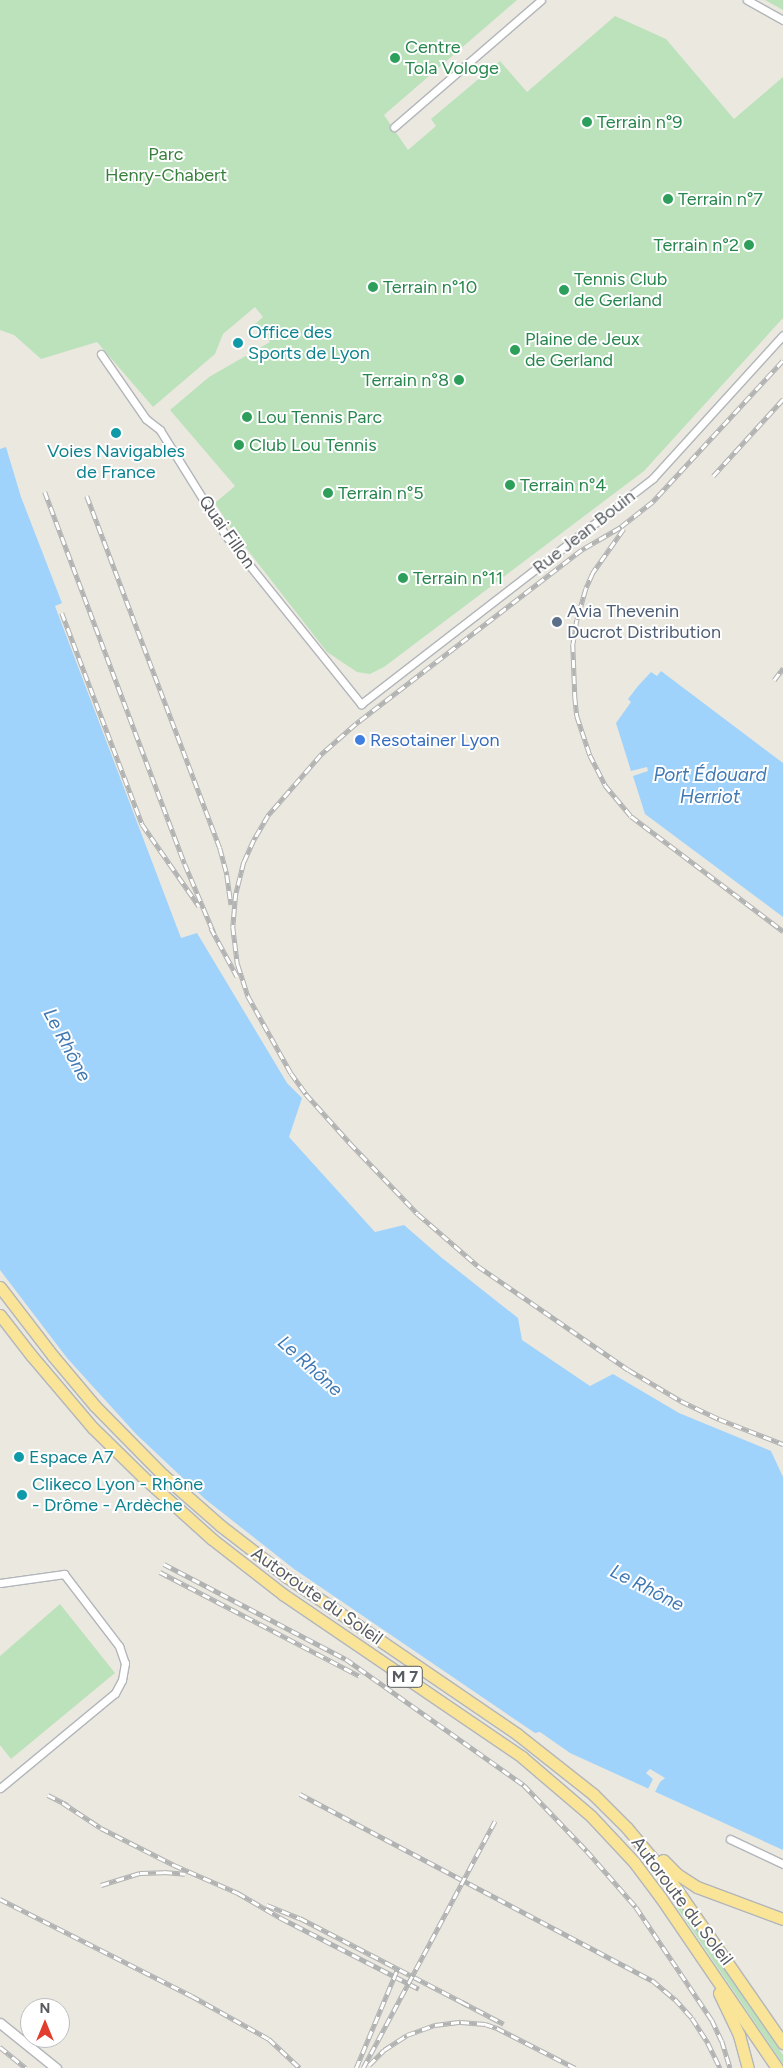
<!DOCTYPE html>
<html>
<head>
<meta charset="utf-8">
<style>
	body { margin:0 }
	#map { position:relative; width:783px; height:2068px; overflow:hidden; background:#ebe8df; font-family:Figtree,sans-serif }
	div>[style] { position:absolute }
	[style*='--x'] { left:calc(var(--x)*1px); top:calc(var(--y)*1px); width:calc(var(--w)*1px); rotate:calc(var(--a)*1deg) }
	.green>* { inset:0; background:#bce2bc }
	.water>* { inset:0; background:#a0d3fb }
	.pier>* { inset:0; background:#ebe8df }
	.roads { filter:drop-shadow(1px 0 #b2b6ba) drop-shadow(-1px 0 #b2b6ba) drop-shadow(0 1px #b2b6ba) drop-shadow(0 -1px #b2b6ba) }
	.minor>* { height:7px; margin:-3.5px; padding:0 3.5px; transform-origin:3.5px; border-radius:3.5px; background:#fff }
	.tertiary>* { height:9px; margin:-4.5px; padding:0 4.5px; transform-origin:4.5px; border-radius:4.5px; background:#fff }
	.trunk>* { height:11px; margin:-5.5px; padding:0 5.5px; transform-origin:5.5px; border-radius:5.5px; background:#fae497 }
	.rail>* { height:4.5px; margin-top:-2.25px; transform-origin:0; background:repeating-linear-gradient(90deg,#fff 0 8px,#b1b2b2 0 16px); box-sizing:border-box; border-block:1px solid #b1b2b2 }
	.dots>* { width:14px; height:14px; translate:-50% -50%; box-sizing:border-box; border:2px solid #fff; border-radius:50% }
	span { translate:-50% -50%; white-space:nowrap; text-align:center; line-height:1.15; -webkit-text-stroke:4px #fff; paint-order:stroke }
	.shield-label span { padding:1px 4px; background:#fff; border:1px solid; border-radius:4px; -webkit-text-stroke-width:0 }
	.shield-label { font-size:16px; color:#585c60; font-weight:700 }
	.leisure-label { font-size:18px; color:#27864d }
	.left { translate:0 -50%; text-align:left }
	.right { translate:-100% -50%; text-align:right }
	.park-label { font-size:18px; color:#37803b }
	.culture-label { font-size:18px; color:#0d838f }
	.street-label { font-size:18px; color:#585c60 }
	.service-label { font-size:18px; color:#4e5e75 }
	.shop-label { font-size:18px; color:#366cbe }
	.water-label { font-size:19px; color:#4179b3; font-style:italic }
	.north { position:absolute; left:20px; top:1998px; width:50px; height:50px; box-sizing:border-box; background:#fff; border:1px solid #bcbebf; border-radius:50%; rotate:0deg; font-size:14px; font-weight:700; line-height:20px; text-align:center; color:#585c60 }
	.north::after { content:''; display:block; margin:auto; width:18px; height:22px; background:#e13e30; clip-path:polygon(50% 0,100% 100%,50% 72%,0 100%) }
</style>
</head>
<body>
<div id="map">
	<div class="green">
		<i style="clip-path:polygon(0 0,517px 0,384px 115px,408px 150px,436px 126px,431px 119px,500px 61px,527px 92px,615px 16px,666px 39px,734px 119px,783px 77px,783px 318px,644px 471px,384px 667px,370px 674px,357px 672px,327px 652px,232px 530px,215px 503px,235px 486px,170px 410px,209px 377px,270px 342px,255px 324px,263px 317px,255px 307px,223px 334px,215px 354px,153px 407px,97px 342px,41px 359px,14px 335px,0 330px)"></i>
		<i style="clip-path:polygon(765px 0,783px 0,783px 10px)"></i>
		<i style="clip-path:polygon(60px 1604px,115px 1673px,11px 1759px,0 1745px,0 1656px)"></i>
		<i style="clip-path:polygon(680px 1904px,783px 2055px,783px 2064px,676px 1906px)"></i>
	</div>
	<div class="water">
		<i style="clip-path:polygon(6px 447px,21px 497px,62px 603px,55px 606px,181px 938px,197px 933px,287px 1083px,302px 1098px,289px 1137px,375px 1232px,404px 1225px,442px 1258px,518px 1318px,522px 1340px,590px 1386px,613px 1374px,679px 1413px,771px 1451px,783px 1477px,783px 1850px,570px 1753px,540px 1732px,535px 1733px,294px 1569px,205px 1499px,136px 1434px,67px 1358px,0 1270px,0 449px)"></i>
		<i style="clip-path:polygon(661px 671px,783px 763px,783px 917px,645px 814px,633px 776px,648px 771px,647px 767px,631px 771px,616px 723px,631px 702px,628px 699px,638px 686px,651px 672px,657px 676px)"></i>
	</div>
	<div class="pier">
		<i style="clip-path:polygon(650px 1769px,665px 1778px,660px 1782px,655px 1792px,648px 1789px,653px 1779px,646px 1773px)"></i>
	</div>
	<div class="roads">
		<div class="minor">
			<i style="--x:747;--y:0;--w:41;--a:29.1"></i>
			<i style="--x:394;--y:127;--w:194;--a:-40.8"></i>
			<i style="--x:101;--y:354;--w:79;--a:55.3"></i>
			<i style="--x:146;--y:419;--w:18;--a:38"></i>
			<i style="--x:160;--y:430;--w:125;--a:58.1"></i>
			<i style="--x:226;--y:536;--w:216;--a:51.2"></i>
			<i style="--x:361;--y:704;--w:369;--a:-37.7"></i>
			<i style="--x:653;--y:478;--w:193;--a:-47.7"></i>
			<i style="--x:0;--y:1583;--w:65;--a:-8"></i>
			<i style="--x:64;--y:1574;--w:91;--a:52.6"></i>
			<i style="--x:119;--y:1646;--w:18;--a:71"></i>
			<i style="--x:125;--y:1663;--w:17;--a:100"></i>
			<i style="--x:122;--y:1680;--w:15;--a:118"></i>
			<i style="--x:115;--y:1693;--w:149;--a:140.4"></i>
			<i style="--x:730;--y:1839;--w:59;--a:25.3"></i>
		</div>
		<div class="tertiary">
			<i style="--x:0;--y:2023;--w:72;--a:38.8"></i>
		</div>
		<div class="trunk">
			<i style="--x:0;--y:1287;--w:87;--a:52.5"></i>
			<i style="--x:53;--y:1356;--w:65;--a:50"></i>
			<i style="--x:95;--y:1406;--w:97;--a:45.4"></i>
			<i style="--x:163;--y:1475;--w:77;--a:41.3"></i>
			<i style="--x:221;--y:1526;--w:83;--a:37.7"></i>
			<i style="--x:287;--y:1577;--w:278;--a:34.3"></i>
			<i style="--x:517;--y:1734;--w:97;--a:38.3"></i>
			<i style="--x:593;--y:1794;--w:48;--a:45"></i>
			<i style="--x:627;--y:1828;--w:64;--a:50.1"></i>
			<i style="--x:668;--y:1877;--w:202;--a:55.3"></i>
			<i style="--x:0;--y:1315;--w:51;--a:52.2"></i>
			<i style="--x:31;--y:1355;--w:96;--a:49.7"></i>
			<i style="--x:93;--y:1428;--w:69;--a:44.4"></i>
			<i style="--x:142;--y:1476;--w:94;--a:42"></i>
			<i style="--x:212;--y:1539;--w:91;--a:37.9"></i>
			<i style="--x:284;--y:1595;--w:288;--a:34.2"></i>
			<i style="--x:522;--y:1757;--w:91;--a:40.5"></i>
			<i style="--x:591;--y:1816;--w:63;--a:46.9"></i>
			<i style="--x:634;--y:1862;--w:45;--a:53.1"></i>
			<i style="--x:661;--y:1898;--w:206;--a:55.7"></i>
			<i style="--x:663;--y:1860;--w:20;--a:45"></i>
			<i style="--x:677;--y:1874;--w:24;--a:33"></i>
			<i style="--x:697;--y:1887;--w:92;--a:20.4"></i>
			<i style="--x:719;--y:1993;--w:47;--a:64.5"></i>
			<i style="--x:739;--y:2035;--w:34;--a:75"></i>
		</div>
	</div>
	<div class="rail">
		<i style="--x:783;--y:361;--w:192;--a:132.7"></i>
		<i style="--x:653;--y:502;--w:42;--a:141.8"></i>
		<i style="--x:620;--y:528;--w:44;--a:149.9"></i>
		<i style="--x:582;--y:550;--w:285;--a:142.4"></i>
		<i style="--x:356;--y:724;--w:47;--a:138.5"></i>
		<i style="--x:321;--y:755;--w:81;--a:131"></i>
		<i style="--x:268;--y:816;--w:28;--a:120"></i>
		<i style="--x:254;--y:840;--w:24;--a:114"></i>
		<i style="--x:244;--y:862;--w:32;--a:104"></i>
		<i style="--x:236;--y:893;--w:34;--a:95"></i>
		<i style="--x:233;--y:927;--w:38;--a:83"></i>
		<i style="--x:238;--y:965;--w:33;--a:72"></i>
		<i style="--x:248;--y:996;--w:88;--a:60.8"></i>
		<i style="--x:291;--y:1073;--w:26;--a:54"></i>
		<i style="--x:306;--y:1094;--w:66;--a:48.1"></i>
		<i style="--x:350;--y:1143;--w:98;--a:46.2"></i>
		<i style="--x:418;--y:1214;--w:79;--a:40.9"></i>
		<i style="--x:478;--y:1266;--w:183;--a:34.6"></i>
		<i style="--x:629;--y:1370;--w:61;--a:30.8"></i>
		<i style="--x:681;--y:1401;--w:42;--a:25.3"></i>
		<i style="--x:719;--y:1419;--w:69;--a:21.3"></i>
		<i style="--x:713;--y:476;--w:104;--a:-47.7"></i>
		<i style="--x:45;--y:492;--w:397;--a:69.4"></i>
		<i style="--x:185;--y:864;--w:75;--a:67.2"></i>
		<i style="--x:87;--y:496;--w:376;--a:69.3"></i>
		<i style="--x:220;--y:848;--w:28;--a:75"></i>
		<i style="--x:227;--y:875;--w:30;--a:82"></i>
		<i style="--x:624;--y:529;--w:54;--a:125.2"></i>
		<i style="--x:593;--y:573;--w:17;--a:114"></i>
		<i style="--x:586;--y:589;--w:32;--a:106"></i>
		<i style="--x:577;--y:620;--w:24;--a:99"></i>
		<i style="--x:573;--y:644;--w:53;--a:87.8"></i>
		<i style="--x:575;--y:697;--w:19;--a:84"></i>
		<i style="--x:577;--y:716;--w:41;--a:71.6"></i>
		<i style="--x:590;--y:755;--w:34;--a:63"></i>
		<i style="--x:605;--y:785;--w:40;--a:50"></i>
		<i style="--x:631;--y:816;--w:191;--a:37.1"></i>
		<i style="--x:62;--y:613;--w:226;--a:69.2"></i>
		<i style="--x:142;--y:824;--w:100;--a:55.2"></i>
		<i style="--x:774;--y:680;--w:15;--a:-53"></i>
		<i style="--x:211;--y:928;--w:55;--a:61.6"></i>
		<i style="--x:164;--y:1564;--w:205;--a:27.6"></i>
		<i style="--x:346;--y:1659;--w:218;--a:35.3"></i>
		<i style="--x:524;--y:1785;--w:91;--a:46.3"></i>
		<i style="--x:587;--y:1851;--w:74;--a:48.8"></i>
		<i style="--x:636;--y:1907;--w:136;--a:56.1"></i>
		<i style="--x:712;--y:2020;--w:23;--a:65"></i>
		<i style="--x:722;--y:2041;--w:28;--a:73"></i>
		<i style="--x:160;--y:1572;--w:225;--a:27.5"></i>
		<i style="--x:300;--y:1794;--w:398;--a:27.9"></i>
		<i style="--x:652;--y:1980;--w:30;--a:40"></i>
		<i style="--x:675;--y:1999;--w:25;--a:48"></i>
		<i style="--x:692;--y:2018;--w:30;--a:57"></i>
		<i style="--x:708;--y:2043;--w:28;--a:64"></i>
		<i style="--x:48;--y:1795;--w:22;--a:27"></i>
		<i style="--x:63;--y:1803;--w:45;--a:33.3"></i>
		<i style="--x:101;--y:1828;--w:82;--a:26.9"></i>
		<i style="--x:174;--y:1865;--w:70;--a:23.6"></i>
		<i style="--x:238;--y:1893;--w:50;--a:30.2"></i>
		<i style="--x:281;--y:1918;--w:155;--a:27.2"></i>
		<i style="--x:101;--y:1885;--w:41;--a:-17.1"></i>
		<i style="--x:140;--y:1873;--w:24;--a:-2"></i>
		<i style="--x:164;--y:1872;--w:21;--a:5"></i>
		<i style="--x:0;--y:1899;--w:215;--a:26.8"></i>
		<i style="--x:192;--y:1996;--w:88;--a:29.2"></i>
		<i style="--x:269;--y:2039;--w:42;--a:43.1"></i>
		<i style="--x:267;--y:1905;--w:35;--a:22"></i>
		<i style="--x:300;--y:1918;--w:189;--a:27.4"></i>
		<i style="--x:462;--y:2002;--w:47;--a:27.6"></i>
		<i style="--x:0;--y:2047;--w:33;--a:39"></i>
		<i style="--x:369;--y:2065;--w:21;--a:-45"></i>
		<i style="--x:384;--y:2050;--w:27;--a:-33"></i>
		<i style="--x:407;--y:2035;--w:30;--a:-20"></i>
		<i style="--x:435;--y:2025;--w:26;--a:-7"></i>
		<i style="--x:461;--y:2022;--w:24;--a:5"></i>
		<i style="--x:485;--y:2024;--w:13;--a:18"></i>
		<i style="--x:497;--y:2028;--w:88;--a:27.1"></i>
		<i style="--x:356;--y:2068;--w:106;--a:-67.3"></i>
		<i style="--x:363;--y:2068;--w:280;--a:-61.9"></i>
	</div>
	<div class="dots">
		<i style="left:395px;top:58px;background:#2e9e5b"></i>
		<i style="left:587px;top:122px;background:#2e9e5b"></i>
		<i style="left:668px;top:199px;background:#2e9e5b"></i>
		<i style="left:749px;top:245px;background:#2e9e5b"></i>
		<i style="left:373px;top:287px;background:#2e9e5b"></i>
		<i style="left:564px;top:290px;background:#2e9e5b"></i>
		<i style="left:238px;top:343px;background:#0f9aa8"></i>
		<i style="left:515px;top:350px;background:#2e9e5b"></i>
		<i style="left:459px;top:380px;background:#2e9e5b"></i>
		<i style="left:247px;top:417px;background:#2e9e5b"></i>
		<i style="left:116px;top:433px;background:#0f9aa8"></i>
		<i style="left:239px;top:445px;background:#2e9e5b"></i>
		<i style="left:510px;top:485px;background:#2e9e5b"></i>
		<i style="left:328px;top:493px;background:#2e9e5b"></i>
		<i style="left:403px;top:578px;background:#2e9e5b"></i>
		<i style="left:557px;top:622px;background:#5c6f8a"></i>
		<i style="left:360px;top:740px;background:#3f7fe0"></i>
		<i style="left:19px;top:1457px;background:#0f9aa8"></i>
		<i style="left:22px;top:1495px;background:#0f9aa8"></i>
	</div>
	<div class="shield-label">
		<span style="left:405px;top:1677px">M 7</span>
	</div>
	<div class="leisure-label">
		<span class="left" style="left:405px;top:58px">Centre<br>Tola Vologe</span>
		<span class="left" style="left:597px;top:122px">Terrain n°9</span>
		<span class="left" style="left:678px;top:199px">Terrain n°7</span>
		<span class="right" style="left:739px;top:245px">Terrain n°2</span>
		<span class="left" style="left:574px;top:290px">Tennis Club<br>de Gerland</span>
		<span class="left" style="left:383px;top:287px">Terrain n°10</span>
		<span class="left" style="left:525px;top:350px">Plaine de Jeux<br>de Gerland</span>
		<span class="right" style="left:449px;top:380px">Terrain n°8</span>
		<span class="left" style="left:257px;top:417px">Lou Tennis Parc</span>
		<span class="left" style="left:249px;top:445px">Club Lou Tennis</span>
		<span class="left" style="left:520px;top:485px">Terrain n°4</span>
		<span class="left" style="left:338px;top:493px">Terrain n°5</span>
		<span class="left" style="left:413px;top:578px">Terrain n°11</span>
	</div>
	<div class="park-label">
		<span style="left:166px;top:165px">Parc<br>Henry-Chabert</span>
	</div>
	<div class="culture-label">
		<span class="left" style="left:248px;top:343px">Office des<br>Sports de Lyon</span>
		<span style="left:116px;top:462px">Voies Navigables<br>de France</span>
		<span class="left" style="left:29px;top:1457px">Espace A7</span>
		<span class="left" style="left:32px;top:1495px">Clikeco Lyon - Rhône<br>- Drôme - Ardèche</span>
	</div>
	<div class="street-label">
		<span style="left:227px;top:532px;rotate:55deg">Quai Fillon</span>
		<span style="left:584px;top:532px;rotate:-38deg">Rue Jean Bouin</span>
		<span style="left:317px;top:1596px;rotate:35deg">Autoroute du Soleil</span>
		<span style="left:682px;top:1901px;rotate:53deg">Autoroute du Soleil</span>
	</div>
	<div class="service-label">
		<span class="left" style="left:567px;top:622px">Avia Thevenin<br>Ducrot Distribution</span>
	</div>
	<div class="shop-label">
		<span class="left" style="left:370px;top:740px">Resotainer Lyon</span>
	</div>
	<div class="water-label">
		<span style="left:710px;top:786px">Port Édouard<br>Herriot</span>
		<span style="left:67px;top:1045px;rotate:62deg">Le Rhône</span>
		<span style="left:310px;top:1366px;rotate:42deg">Le Rhône</span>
		<span style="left:647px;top:1588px;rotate:27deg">Le Rhône</span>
	</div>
	<div class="north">N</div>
</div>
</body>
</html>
